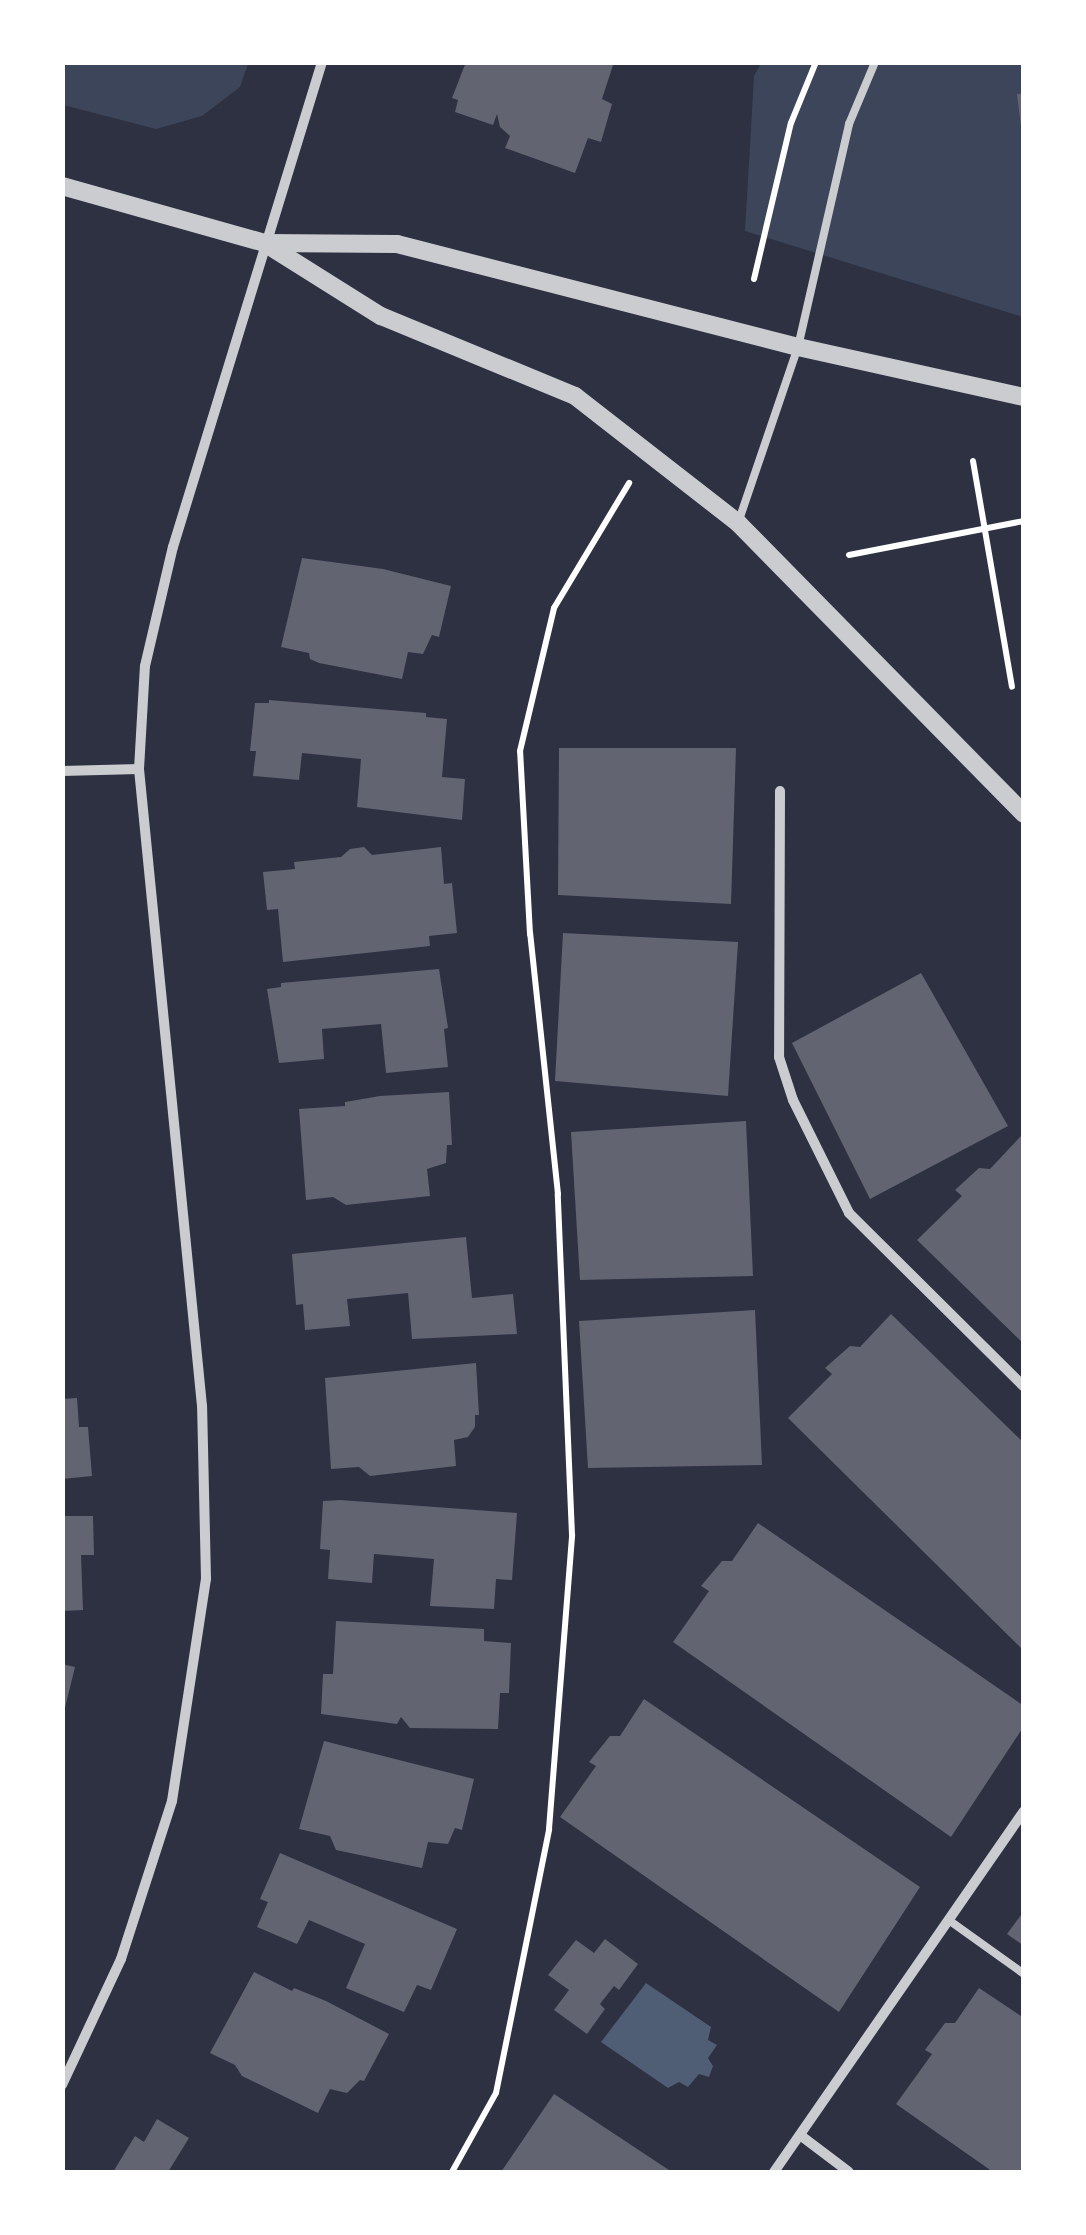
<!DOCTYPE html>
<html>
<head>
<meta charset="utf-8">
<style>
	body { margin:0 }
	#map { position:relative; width:1086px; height:2235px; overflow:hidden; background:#2d3142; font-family:Helvetica,sans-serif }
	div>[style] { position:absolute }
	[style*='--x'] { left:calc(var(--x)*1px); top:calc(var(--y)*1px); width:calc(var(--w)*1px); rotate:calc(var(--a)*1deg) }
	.green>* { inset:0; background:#3c4559 }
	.water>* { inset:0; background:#4f5d75 }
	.building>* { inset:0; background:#626471 }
	.path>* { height:6px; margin:-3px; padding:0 3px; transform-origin:3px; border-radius:3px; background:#fff }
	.service>* { height:8px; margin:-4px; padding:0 4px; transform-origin:4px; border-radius:4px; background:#caccd0 }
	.minor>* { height:10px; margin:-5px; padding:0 5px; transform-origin:5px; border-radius:5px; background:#caccd0 }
	.tertiary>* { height:18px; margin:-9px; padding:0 9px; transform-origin:9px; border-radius:9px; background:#caccd0 }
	span { translate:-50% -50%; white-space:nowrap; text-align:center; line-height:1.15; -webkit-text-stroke:8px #fff; paint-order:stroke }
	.frame { position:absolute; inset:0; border:65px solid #fff; pointer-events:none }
</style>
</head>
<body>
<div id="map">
	<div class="green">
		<i style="clip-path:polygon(62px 63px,244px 62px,248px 64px,240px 87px,202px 116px,156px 129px,63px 105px)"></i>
		<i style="clip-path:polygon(761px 63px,1023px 63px,1023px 317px,745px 231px,754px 76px)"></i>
	</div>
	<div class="water">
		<i style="clip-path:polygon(646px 1983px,711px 2027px,708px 2040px,717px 2045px,708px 2058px,713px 2066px,709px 2077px,699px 2074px,688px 2087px,679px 2082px,668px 2088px,601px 2042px)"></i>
	</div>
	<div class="building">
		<i style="clip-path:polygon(466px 62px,614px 62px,602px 99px,612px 104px,601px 142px,588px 138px,575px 173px,505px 148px,510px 136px,500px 127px,497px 114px,493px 125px,455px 112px,458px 100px,452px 98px)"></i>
		<i style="clip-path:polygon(1017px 94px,1024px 94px,1024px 126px,1021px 126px)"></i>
		<i style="clip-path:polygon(302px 558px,383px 569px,451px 586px,439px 637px,432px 635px,423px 654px,408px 652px,402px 679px,319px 663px,310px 659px,309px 653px,281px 647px)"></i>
		<i style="clip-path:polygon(269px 700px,426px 713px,426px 717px,447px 719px,442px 777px,465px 779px,462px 820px,357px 807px,361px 759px,302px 753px,299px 780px,253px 776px,256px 751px,250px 751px,255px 703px,269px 703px)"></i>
		<i style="clip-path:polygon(559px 748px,736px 748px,731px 904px,558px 895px)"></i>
		<i style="clip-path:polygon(364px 847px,372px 855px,441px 847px,444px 884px,452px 883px,457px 933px,429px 936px,430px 946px,283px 962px,278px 909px,267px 910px,263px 872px,295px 869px,294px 862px,341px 857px,350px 849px)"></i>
		<i style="clip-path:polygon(563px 933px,738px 942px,728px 1096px,555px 1081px)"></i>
		<i style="clip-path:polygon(439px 969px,448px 1028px,444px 1029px,448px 1067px,386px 1073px,381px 1024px,322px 1029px,324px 1059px,279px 1063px,267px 989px,281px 987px,281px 983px)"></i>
		<i style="clip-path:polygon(921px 973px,1008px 1126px,870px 1199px,792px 1043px)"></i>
		<i style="clip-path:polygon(449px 1092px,452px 1145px,447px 1145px,446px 1163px,427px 1169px,430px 1196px,346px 1205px,333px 1197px,306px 1200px,299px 1109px,345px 1106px,345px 1102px,380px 1096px)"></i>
		<i style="clip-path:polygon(746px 1121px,753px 1276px,580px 1280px,571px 1132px)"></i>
		<i style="clip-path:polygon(1021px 1136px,1024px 1139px,1024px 1344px,917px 1240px,962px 1196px,955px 1190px,979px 1168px,990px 1169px)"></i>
		<i style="clip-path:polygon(466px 1237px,472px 1298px,513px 1294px,517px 1334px,412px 1339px,408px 1293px,347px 1299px,350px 1326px,305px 1330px,303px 1304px,296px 1305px,292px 1254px)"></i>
		<i style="clip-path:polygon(755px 1310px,762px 1465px,588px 1468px,579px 1321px)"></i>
		<i style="clip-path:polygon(891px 1314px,1024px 1443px,1024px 1651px,788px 1418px,832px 1374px,825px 1368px,850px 1346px,860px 1347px)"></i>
		<i style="clip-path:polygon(476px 1363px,479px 1415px,475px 1415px,475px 1427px,468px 1437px,454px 1440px,456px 1466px,370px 1476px,359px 1467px,331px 1469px,325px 1378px)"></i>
		<i style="clip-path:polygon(77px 1398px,79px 1427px,88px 1427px,92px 1476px,62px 1479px,62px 1399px)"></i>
		<i style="clip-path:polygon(340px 1500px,517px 1513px,512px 1580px,496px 1579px,494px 1609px,430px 1606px,434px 1559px,374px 1554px,372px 1583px,328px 1579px,330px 1550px,320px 1549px,323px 1501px)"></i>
		<i style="clip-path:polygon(62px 1516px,93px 1516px,94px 1555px,81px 1555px,83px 1610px,62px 1611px)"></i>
		<i style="clip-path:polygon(758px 1523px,1024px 1706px,1024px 1726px,951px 1837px,673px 1642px,709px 1591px,701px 1586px,722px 1561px,732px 1561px)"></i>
		<i style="clip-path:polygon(336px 1621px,484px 1629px,484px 1641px,511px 1643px,509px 1693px,500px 1693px,498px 1729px,410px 1728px,401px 1717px,397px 1724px,321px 1714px,323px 1674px,333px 1674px)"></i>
		<i style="clip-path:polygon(62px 1664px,75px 1667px,64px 1712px,62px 1712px)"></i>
		<i style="clip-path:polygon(644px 1699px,920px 1887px,839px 2012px,560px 1817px,596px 1766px,589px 1762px,610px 1736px,620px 1736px)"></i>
		<i style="clip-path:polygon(324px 1741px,474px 1779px,462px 1830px,455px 1828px,448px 1844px,428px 1842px,422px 1868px,336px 1850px,330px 1836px,299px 1829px)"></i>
		<i style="clip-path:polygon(280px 1853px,457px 1929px,431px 1990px,417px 1985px,404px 2012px,346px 1988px,365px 1944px,309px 1920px,297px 1944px,257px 1927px,268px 1902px,260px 1899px)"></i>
		<i style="clip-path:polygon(1024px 1911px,1024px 1946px,1007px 1934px)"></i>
		<i style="clip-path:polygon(605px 1939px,638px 1964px,619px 1990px,614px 1986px,600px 2004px,605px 2009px,587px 2034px,554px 2010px,569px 1990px,548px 1975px,576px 1940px,594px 1953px)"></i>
		<i style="clip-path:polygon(254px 1972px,292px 1991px,294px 1988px,326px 2001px,389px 2034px,364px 2081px,360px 2080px,347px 2093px,330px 2089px,318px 2113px,242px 2076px,235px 2065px,210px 2053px)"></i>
		<i style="clip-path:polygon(979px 1988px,1024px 2018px,1024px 2172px,993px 2172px,896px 2104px,932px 2054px,925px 2050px,945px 2023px,955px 2023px)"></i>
		<i style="clip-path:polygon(554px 2094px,672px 2172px,501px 2172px)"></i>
		<i style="clip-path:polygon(157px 2119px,189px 2138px,168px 2172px,113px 2172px,135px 2136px,144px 2142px)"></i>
	</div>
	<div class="path">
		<i style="--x:754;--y:279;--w:160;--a:-76.7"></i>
		<i style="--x:791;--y:123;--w:66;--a:-67.7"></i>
		<i style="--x:973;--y:461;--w:229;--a:80.2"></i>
		<i style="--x:849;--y:555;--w:178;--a:-11"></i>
		<i style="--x:452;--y:2172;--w:90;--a:-60.9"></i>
		<i style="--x:496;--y:2093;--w:269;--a:-78.6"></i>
		<i style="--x:549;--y:1829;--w:295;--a:-85.5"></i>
		<i style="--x:572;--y:1535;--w:341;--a:-92.4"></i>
		<i style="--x:558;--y:1194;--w:262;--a:-96.1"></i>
		<i style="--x:530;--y:934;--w:183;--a:-93.1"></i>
		<i style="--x:520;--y:751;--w:147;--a:-76.6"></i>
		<i style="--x:554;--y:608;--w:146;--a:-59"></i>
	</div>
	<div class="service">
		<i style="--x:738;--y:523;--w:186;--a:-71.2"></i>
		<i style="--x:798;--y:347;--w:229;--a:-77.1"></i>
		<i style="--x:849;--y:124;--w:67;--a:-67.2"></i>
		<i style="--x:950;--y:1921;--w:91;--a:35.6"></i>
	</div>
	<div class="minor">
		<i style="--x:62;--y:771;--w:77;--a:-1.5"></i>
		<i style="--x:780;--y:791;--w:266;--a:90.2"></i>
		<i style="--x:779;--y:1057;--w:45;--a:72"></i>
		<i style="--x:793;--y:1100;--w:126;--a:63.6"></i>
		<i style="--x:849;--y:1213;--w:247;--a:44.8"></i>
		<i style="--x:62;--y:2085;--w:139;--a:-64.9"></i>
		<i style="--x:121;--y:1959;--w:166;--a:-72.1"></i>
		<i style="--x:172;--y:1801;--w:225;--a:-81.3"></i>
		<i style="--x:206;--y:1579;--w:173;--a:-91.3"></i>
		<i style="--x:202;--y:1406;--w:640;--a:-95.65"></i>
		<i style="--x:139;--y:769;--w:103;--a:-86.7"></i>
		<i style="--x:145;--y:666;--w:122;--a:-76.8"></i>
		<i style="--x:173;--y:547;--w:507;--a:-72.92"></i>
		<i style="--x:800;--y:2135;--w:61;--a:37.1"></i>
		<i style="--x:774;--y:2172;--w:439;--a:-55.3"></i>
	</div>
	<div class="tertiary">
		<i style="--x:62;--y:186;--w:211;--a:15.7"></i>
		<i style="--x:265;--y:243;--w:132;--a:0.4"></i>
		<i style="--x:397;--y:244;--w:414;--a:14.4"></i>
		<i style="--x:798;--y:347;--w:231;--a:12.5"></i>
		<i style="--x:266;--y:244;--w:136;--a:32.1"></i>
		<i style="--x:381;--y:316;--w:210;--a:22.4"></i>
		<i style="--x:575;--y:396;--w:207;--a:37.9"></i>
		<i style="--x:738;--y:523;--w:408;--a:45.5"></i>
	</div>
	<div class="frame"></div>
</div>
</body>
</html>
